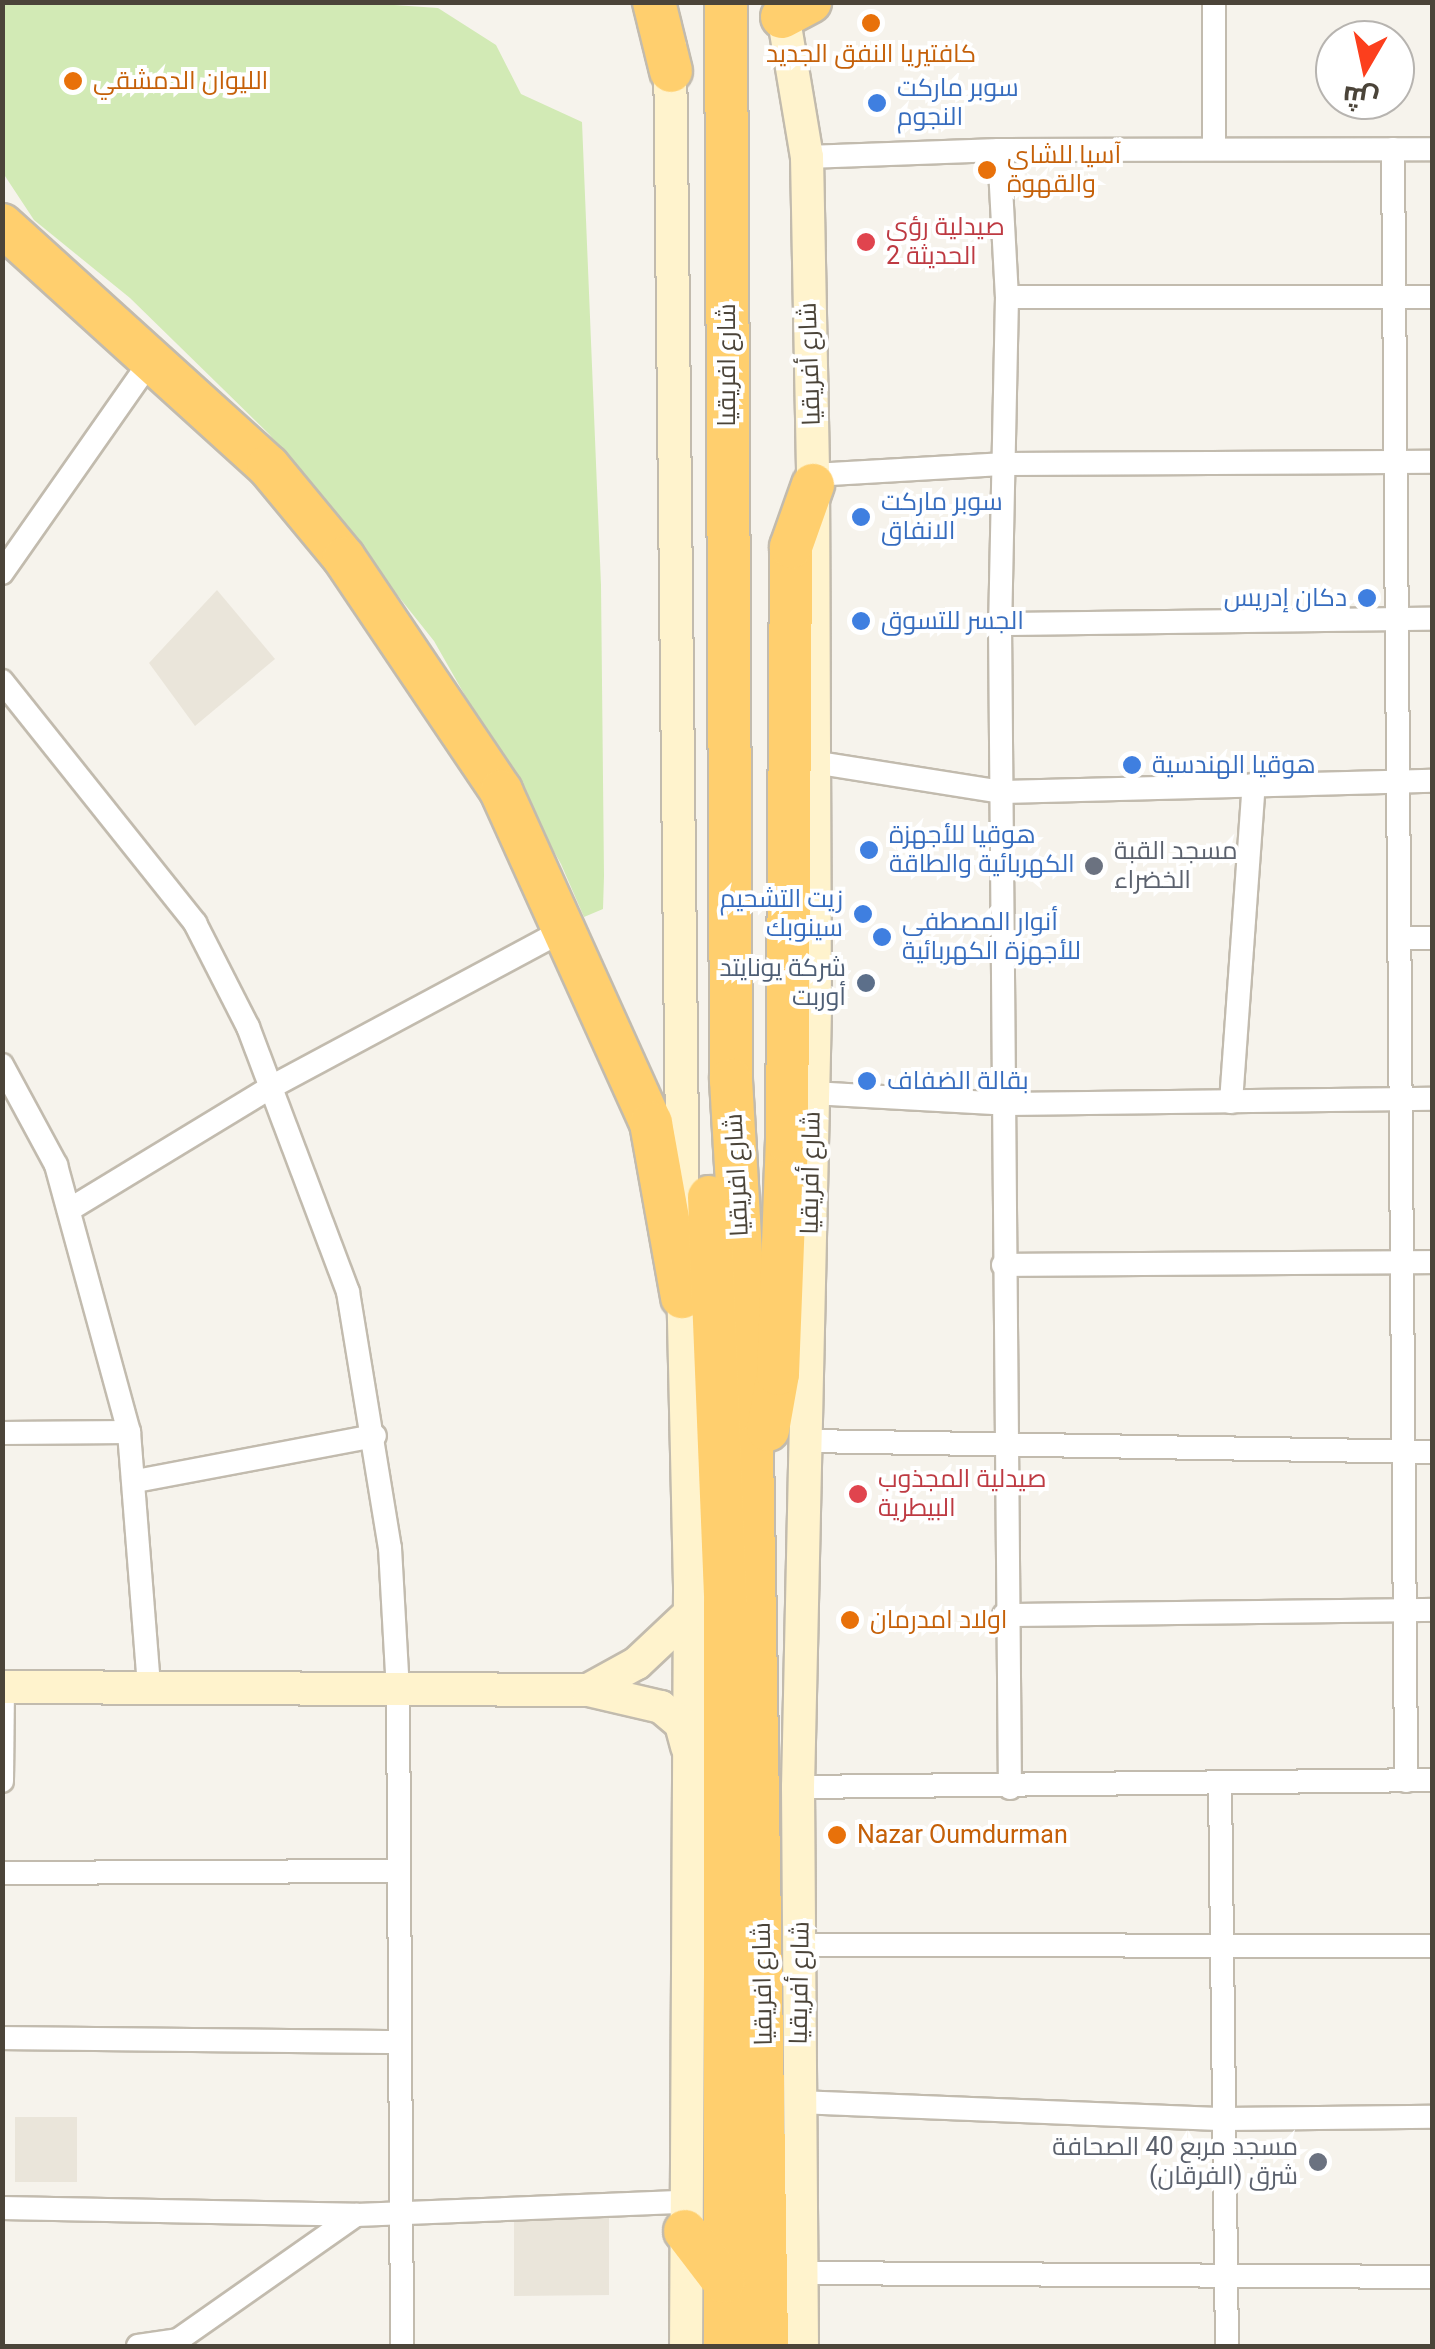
<!DOCTYPE html>
<html>
<head>
<meta charset="utf-8">
<style>
	body { margin:0 }
	#map { position:relative; width:1435px; height:2349px; overflow:hidden; background:#f6f3ec; font-family:Roboto,Cairo,sans-serif }
	div>[style] { position:absolute }
	[style*='--x'] { left:calc(var(--x)*1px); top:calc(var(--y)*1px); width:calc(var(--w)*1px); rotate:calc(var(--a)*1deg) }
	.residential>* { inset:0; background:#eae5da }
	.green>* { inset:0; background:#d2eab5 }
	.roads { filter:drop-shadow(2px 0 #c2bbae) drop-shadow(-2px 0 #c2bbae) drop-shadow(0 2px #c2bbae) drop-shadow(0 -2px #c2bbae) }
	.street>* { height:22px; margin:-11px; padding:0 11px; transform-origin:11px; border-radius:11px; background:#fff }
	.secondary>* { height:32px; margin:-16px; padding:0 16px; transform-origin:16px; border-radius:16px; background:#fff3cd }
	.highway>* { height:42px; margin:-21px; padding:0 21px; transform-origin:21px; border-radius:21px; background:#ffcf6e }
	.dots>* { width:28px; height:28px; translate:-50% -50%; box-sizing:border-box; border:5px solid #fff; border-radius:50% }
	span { translate:-50% -50%; white-space:nowrap; text-align:center; line-height:1.15; -webkit-text-stroke:8px #fff; paint-order:stroke }
	.food-label { font-size:25px; color:#c56008 }
	.left { translate:0 -50%; text-align:left }
	.shop-label { font-size:25px; color:#366cbe }
	.right { translate:-100% -50%; text-align:right }
	.health-label { font-size:25px; color:#be3a42 }
	.street-label { font-size:25px; color:#4b4439 }
	.worship-label { font-size:25px; color:#5b616d }
	.service-label { font-size:25px; color:#4e5e75 }
	.frame { position:absolute; inset:0; border:5px solid #4b4439; pointer-events:none }
	.north { position:absolute; left:1315px; top:20px; width:100px; height:100px; box-sizing:border-box; background:#fff; border:2px solid #b7b4b0; border-radius:50%; rotate:189deg; font-size:28px; font-weight:700; line-height:40px; text-align:center; color:#4b4439 }
	.north::after { content:''; display:block; margin:auto; width:35px; height:45px; background:#fc3f1d; clip-path:polygon(50% 0,100% 100%,50% 72%,0 100%) }
</style>
</head>
<body>
<div id="map">
	<div class="residential">
		<i style="clip-path:polygon(217px 590px,275px 659px,195px 726px,149px 663px)"></i>
		<i style="clip-path:polygon(15px 2117px,77px 2117px,77px 2182px,15px 2182px)"></i>
		<i style="clip-path:polygon(514px 2217px,609px 2217px,609px 2295px,514px 2296px)"></i>
	</div>
	<div class="green">
		<i style="clip-path:polygon(350px 2px,438px 8px,496px 45px,521px 94px,582px 122px,601px 585px,604px 876px,603px 909px,584px 917px,561px 864px,434px 641px,269px 434px,130px 298px,34px 220px,3px 173px,2px 3px)"></i>
	</div>
	<div class="roads">
		<div class="street">
			<i style="--x:1214;--y:2;--w:146;--a:90"></i>
			<i style="--x:1393;--y:149;--w:1632;--a:89.54"></i>
			<i style="--x:999;--y:150;--w:147;--a:86.9"></i>
			<i style="--x:1007;--y:297;--w:327;--a:91.2"></i>
			<i style="--x:1000;--y:624;--w:1164;--a:89.51"></i>
			<i style="--x:807;--y:157;--w:192;--a:-2.1"></i>
			<i style="--x:999;--y:150;--w:433;--a:-0.1"></i>
			<i style="--x:1007;--y:297;--w:425;--a:0"></i>
			<i style="--x:813;--y:475;--w:193;--a:-3.3"></i>
			<i style="--x:1006;--y:464;--w:426;--a:-0.3"></i>
			<i style="--x:2;--y:573;--w:264;--a:-55"></i>
			<i style="--x:1000;--y:624;--w:432;--a:-0.7"></i>
			<i style="--x:2;--y:681;--w:310;--a:51.4"></i>
			<i style="--x:195;--y:923;--w:117;--a:63"></i>
			<i style="--x:248;--y:1027;--w:283;--a:69.3"></i>
			<i style="--x:348;--y:1292;--w:259;--a:80.7"></i>
			<i style="--x:390;--y:1548;--w:141;--a:86.8"></i>
			<i style="--x:398;--y:1689;--w:657;--a:89.65"></i>
			<i style="--x:813;--y:762;--w:192;--a:9"></i>
			<i style="--x:1003;--y:792;--w:429;--a:-1.5"></i>
			<i style="--x:1399;--y:938;--w:33;--a:0"></i>
			<i style="--x:2;--y:1065;--w:114;--a:61.6"></i>
			<i style="--x:56;--y:1165;--w:277;--a:74.7"></i>
			<i style="--x:129;--y:1432;--w:255;--a:85.5"></i>
			<i style="--x:812;--y:1093;--w:195;--a:3.2"></i>
			<i style="--x:1007;--y:1104;--w:425;--a:-0.7"></i>
			<i style="--x:1231;--y:1102;--w:318;--a:-85.9"></i>
			<i style="--x:69;--y:1210;--w:237;--a:-31.3"></i>
			<i style="--x:271;--y:1087;--w:336;--a:-28.2"></i>
			<i style="--x:1003;--y:1265;--w:429;--a:-0.4"></i>
			<i style="--x:2;--y:1433;--w:127;--a:-0.5"></i>
			<i style="--x:808;--y:1441;--w:624;--a:1.01"></i>
			<i style="--x:136;--y:1481;--w:243;--a:-10.7"></i>
			<i style="--x:1004;--y:1615;--w:428;--a:-0.7"></i>
			<i style="--x:2;--y:1781;--w:94;--a:-89.4"></i>
			<i style="--x:1220;--y:1784;--w:562;--a:89.29"></i>
			<i style="--x:798;--y:1787;--w:634;--a:-0.63"></i>
			<i style="--x:2;--y:1873;--w:397;--a:-0.3"></i>
			<i style="--x:802;--y:1945;--w:630;--a:0.09"></i>
			<i style="--x:2;--y:2038;--w:398;--a:0.6"></i>
			<i style="--x:798;--y:2102;--w:427;--a:2.3"></i>
			<i style="--x:1225;--y:2119;--w:207;--a:-0.6"></i>
			<i style="--x:2;--y:2208;--w:354;--a:1.1"></i>
			<i style="--x:356;--y:2215;--w:328;--a:-2.3"></i>
			<i style="--x:802;--y:2273;--w:630;--a:0.36"></i>
			<i style="--x:138;--y:2346;--w:40;--a:-8.5"></i>
			<i style="--x:178;--y:2340;--w:218;--a:-35.1"></i>
		</div>
		<div class="secondary">
			<i style="--x:781;--y:2;--w:157;--a:80.5"></i>
			<i style="--x:807;--y:157;--w:318;--a:88.9"></i>
			<i style="--x:813;--y:475;--w:533;--a:89.79"></i>
			<i style="--x:815;--y:1008;--w:779;--a:91.25"></i>
			<i style="--x:798;--y:1787;--w:559;--a:89.59"></i>
			<i style="--x:670;--y:47;--w:1181;--a:89.37"></i>
			<i style="--x:683;--y:1277;--w:314;--a:88.7"></i>
			<i style="--x:690;--y:1591;--w:755;--a:90.3"></i>
			<i style="--x:2;--y:1687;--w:586;--a:0.29"></i>
			<i style="--x:588;--y:1690;--w:75;--a:13.1"></i>
			<i style="--x:661;--y:1707;--w:26;--a:40"></i>
			<i style="--x:681;--y:1724;--w:24;--a:75"></i>
			<i style="--x:588;--y:1690;--w:56;--a:-28.9"></i>
			<i style="--x:637;--y:1663;--w:70;--a:-43.3"></i>
		</div>
		<div class="highway">
			<i style="--x:654;--y:2;--w:71;--a:76.2"></i>
			<i style="--x:726;--y:2;--w:1078;--a:89.73"></i>
			<i style="--x:731;--y:1080;--w:368;--a:86.7"></i>
			<i style="--x:752;--y:1447;--w:899;--a:89.04"></i>
			<i style="--x:782;--y:17;--w:32;--a:-28"></i>
			<i style="--x:2;--y:225;--w:359;--a:42.2"></i>
			<i style="--x:268;--y:466;--w:119;--a:50.4"></i>
			<i style="--x:344;--y:558;--w:281;--a:56"></i>
			<i style="--x:501;--y:791;--w:364;--a:65.7"></i>
			<i style="--x:651;--y:1123;--w:177;--a:79.9"></i>
			<i style="--x:709;--y:1197;--w:406;--a:87.7"></i>
			<i style="--x:725;--y:1603;--w:743;--a:90"></i>
			<i style="--x:768;--y:1430;--w:57;--a:-79.9"></i>
			<i style="--x:778;--y:1374;--w:233;--a:-87.8"></i>
			<i style="--x:787;--y:1141;--w:594;--a:-89.61"></i>
			<i style="--x:791;--y:547;--w:66;--a:-70.5"></i>
			<i style="--x:685;--y:2231;--w:64;--a:52.6"></i>
		</div>
	</div>
	<div class="dots">
		<i style="left:871px;top:23px;background:#e8710a"></i>
		<i style="left:73px;top:81px;background:#e8710a"></i>
		<i style="left:877px;top:103px;background:#3f7fe0"></i>
		<i style="left:987px;top:170px;background:#e8710a"></i>
		<i style="left:866px;top:242px;background:#e0444e"></i>
		<i style="left:861px;top:517px;background:#3f7fe0"></i>
		<i style="left:1367px;top:598px;background:#3f7fe0"></i>
		<i style="left:861px;top:621px;background:#3f7fe0"></i>
		<i style="left:1132px;top:765px;background:#3f7fe0"></i>
		<i style="left:869px;top:850px;background:#3f7fe0"></i>
		<i style="left:1094px;top:866px;background:#6b7280"></i>
		<i style="left:863px;top:914px;background:#3f7fe0"></i>
		<i style="left:882px;top:937px;background:#3f7fe0"></i>
		<i style="left:866px;top:983px;background:#5c6f8a"></i>
		<i style="left:867px;top:1081px;background:#3f7fe0"></i>
		<i style="left:858px;top:1494px;background:#e0444e"></i>
		<i style="left:850px;top:1620px;background:#e8710a"></i>
		<i style="left:837px;top:1835px;background:#e8710a"></i>
		<i style="left:1318px;top:2162px;background:#6b7280"></i>
	</div>
	<div class="food-label">
		<span style="left:871px;top:54px">كافتيريا النفق الجديد</span>
		<span class="left" style="left:93px;top:81px">الليوان الدمشقي</span>
		<span class="left" style="left:1007px;top:170px">آسيا للشاي<br>والقهوة</span>
		<span class="left" style="left:870px;top:1620px">اولاد امدرمان</span>
		<span class="left" style="left:857px;top:1835px">Nazar Oumdurman</span>
	</div>
	<div class="shop-label">
		<span class="left" style="left:897px;top:103px">سوبر ماركت<br>النجوم</span>
		<span class="left" style="left:881px;top:517px">سوبر ماركت<br>الانفاق</span>
		<span class="right" style="left:1347px;top:598px">دكان إدريس</span>
		<span class="left" style="left:881px;top:621px">الجسر للتسوق</span>
		<span class="left" style="left:1152px;top:765px">هوقيا الهندسية</span>
		<span class="left" style="left:889px;top:850px">هوقيا للأجهزة<br>الكهربائية والطاقة</span>
		<span class="right" style="left:843px;top:914px">زيت التشحيم<br>سينوبك</span>
		<span class="left" style="left:902px;top:937px">أنوار المصطفى<br>للأجهزة الكهربائية</span>
		<span class="left" style="left:887px;top:1081px">بقالة الضفاف</span>
	</div>
	<div class="health-label">
		<span class="left" style="left:886px;top:242px">صيدلية رؤى<br>الحديثة 2</span>
		<span class="left" style="left:878px;top:1494px">صيدلية المجذوب<br>البيطرية</span>
	</div>
	<div class="street-label">
		<span style="left:810px;top:364px;rotate:-92deg">شارع أفريقيا</span>
		<span style="left:727px;top:365px;rotate:-90deg">شارع افريقيا</span>
		<span style="left:811px;top:1173px;rotate:-89deg">شارع أفريقيا</span>
		<span style="left:737px;top:1175px;rotate:-93deg">شارع افريقيا</span>
		<span style="left:800px;top:1983px;rotate:-89deg">شارع أفريقيا</span>
		<span style="left:763px;top:1984px;rotate:-91deg">شارع افريقيا</span>
	</div>
	<div class="worship-label">
		<span class="left" style="left:1114px;top:866px">مسجد القبة<br>الخضراء</span>
		<span class="right" style="left:1298px;top:2162px">مسجد مربع 40 الصحافة<br>شرق (الفرقان)</span>
	</div>
	<div class="service-label">
		<span class="right" style="left:846px;top:983px">شركة يونايتد<br>أوربت</span>
	</div>
	<div class="frame"></div>
	<div class="north">ش</div>
</div>
</body>
</html>
